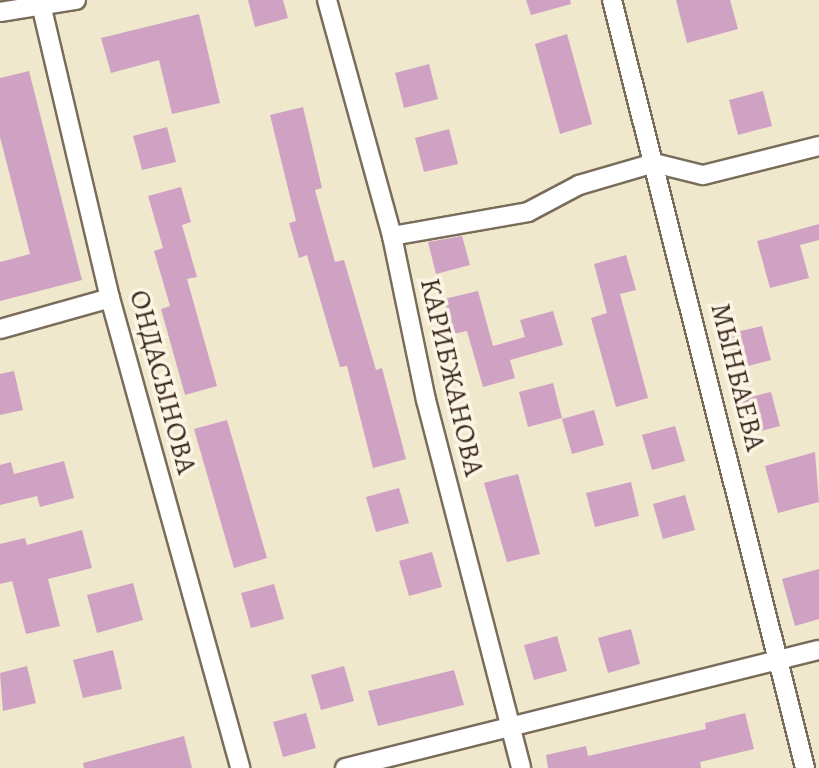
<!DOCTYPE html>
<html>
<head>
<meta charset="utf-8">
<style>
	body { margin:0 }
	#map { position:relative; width:819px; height:768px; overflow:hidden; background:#efe8cc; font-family:Alegreya,serif }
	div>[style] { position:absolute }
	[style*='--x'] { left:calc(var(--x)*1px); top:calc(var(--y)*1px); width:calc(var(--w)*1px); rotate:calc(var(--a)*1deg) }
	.building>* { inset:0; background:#cfa2c4 }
	.roads { filter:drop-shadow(2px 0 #7a6c5b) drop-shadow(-2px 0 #7a6c5b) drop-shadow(0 2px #7a6c5b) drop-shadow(0 -2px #7a6c5b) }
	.minor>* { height:18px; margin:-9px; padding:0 9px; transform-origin:9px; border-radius:9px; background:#fff }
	span { translate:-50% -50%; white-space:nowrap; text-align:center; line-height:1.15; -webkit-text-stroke:7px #fcf5e5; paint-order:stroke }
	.street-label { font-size:28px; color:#3b2a1e }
</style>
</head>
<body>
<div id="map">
	<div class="building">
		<i style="clip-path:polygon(248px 0,283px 0,288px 18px,255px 27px)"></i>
		<i style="clip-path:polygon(526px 0,570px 0,571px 4px,531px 15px)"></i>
		<i style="clip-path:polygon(676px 0,730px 0,738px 29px,687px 43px)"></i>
		<i style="clip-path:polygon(199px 14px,220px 103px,172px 114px,159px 60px,111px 73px,101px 38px)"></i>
		<i style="clip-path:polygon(567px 34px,592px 124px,560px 134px,535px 44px)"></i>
		<i style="clip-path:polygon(429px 64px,438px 99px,404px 108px,395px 73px)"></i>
		<i style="clip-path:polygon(29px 71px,82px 280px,0 301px,0 262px,30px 254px,0 137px,0 78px)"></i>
		<i style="clip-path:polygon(763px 91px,772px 126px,738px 135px,729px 100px)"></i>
		<i style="clip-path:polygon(303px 107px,322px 188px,315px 190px,335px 262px,344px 260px,376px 370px,382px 368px,406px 459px,373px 468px,347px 366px,340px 367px,307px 255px,299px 258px,289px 223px,296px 221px,270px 115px)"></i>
		<i style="clip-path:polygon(167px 127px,176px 162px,142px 170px,133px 136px)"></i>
		<i style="clip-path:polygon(449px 129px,458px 164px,424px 172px,415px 138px)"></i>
		<i style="clip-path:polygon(181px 187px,191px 222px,182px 225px,197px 277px,187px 279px,217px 386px,185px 395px,161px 309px,170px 306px,154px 251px,163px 248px,148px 196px)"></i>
		<i style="clip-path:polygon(819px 224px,819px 240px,800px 245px,809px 278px,770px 288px,757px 241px)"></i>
		<i style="clip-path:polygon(462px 236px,470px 265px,436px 274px,428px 242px)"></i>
		<i style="clip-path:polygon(626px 255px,636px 290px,620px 294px,648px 398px,616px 407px,591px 318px,607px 313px,594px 264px)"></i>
		<i style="clip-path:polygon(478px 291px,493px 346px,525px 337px,520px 320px,553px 311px,563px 345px,510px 360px,515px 378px,483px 387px,467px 331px,453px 334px,444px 299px)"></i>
		<i style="clip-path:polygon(762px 326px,771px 360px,737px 369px,728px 334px)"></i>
		<i style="clip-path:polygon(14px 371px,23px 410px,0 415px,0 374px)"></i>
		<i style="clip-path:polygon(553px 383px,562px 418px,528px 427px,519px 392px)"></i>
		<i style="clip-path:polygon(771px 392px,780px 426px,746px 435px,737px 400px)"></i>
		<i style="clip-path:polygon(594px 410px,604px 445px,572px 454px,562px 419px)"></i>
		<i style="clip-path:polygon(227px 420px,267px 558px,234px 568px,194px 429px)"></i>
		<i style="clip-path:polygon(675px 426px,685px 461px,652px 470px,642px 435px)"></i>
		<i style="clip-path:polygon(815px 452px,819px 502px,778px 513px,765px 466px)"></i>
		<i style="clip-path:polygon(64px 461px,74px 498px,40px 507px,37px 496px,0 505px,0 465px,11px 462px,14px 474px)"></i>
		<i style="clip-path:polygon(518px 474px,540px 554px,507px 562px,484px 483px)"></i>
		<i style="clip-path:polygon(631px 482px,639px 516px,595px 527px,586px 493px)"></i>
		<i style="clip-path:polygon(399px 488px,409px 523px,376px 532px,366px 497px)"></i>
		<i style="clip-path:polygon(685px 495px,695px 530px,663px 539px,653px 504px)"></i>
		<i style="clip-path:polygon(82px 530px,92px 568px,48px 579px,60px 626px,26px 634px,12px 581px,0 584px,0 544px,25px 538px,27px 545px)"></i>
		<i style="clip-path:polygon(432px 552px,442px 587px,409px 596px,399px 561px)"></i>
		<i style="clip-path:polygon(819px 569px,819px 619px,795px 626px,782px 579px)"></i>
		<i style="clip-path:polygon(133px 583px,143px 620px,97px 633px,87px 595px)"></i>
		<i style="clip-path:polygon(274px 584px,284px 619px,251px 628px,241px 593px)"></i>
		<i style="clip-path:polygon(631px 629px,640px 664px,608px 673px,598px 638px)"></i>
		<i style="clip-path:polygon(557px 636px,567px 671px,534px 680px,524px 645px)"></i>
		<i style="clip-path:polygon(113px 650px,122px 689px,83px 698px,73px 660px)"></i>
		<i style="clip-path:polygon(27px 666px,36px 703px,3px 711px,0 673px)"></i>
		<i style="clip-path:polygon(344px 666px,354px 701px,321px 710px,311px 675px)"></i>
		<i style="clip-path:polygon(454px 670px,464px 705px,378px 726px,368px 691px)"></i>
		<i style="clip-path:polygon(306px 713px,316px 748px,283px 757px,273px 722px)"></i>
		<i style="clip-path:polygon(745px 713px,754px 749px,700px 762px,701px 768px,548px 768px,546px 755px,586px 746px,588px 756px,706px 729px,705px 723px)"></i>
		<i style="clip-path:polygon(184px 736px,192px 768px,84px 768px,83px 763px)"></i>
	</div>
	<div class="roads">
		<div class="minor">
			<i style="--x:40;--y:0;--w:306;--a:76.8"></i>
			<i style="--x:110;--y:298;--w:488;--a:74.5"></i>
			<i style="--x:327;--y:0;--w:245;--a:74.6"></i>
			<i style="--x:392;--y:236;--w:167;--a:78.3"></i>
			<i style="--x:426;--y:400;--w:380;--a:75.5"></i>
			<i style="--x:612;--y:0;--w:792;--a:75.89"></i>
			<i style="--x:0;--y:12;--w:77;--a:-9"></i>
			<i style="--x:392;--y:236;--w:138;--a:-10"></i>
			<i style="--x:528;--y:212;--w:58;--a:-27.9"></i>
			<i style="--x:579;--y:185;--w:78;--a:-16.3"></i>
			<i style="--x:654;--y:163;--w:50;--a:13.8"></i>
			<i style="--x:703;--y:175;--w:120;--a:-14"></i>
			<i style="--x:0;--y:329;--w:114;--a:-15.7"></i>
			<i style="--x:345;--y:768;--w:488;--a:-14"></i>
		</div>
	</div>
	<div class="street-label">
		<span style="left:452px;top:377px;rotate:77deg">КАРИБЖАНОВА</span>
		<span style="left:738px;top:377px;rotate:76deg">МЫНБАЕВА</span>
		<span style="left:163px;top:382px;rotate:75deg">ОНДАСЫНОВА</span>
	</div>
</div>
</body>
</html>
